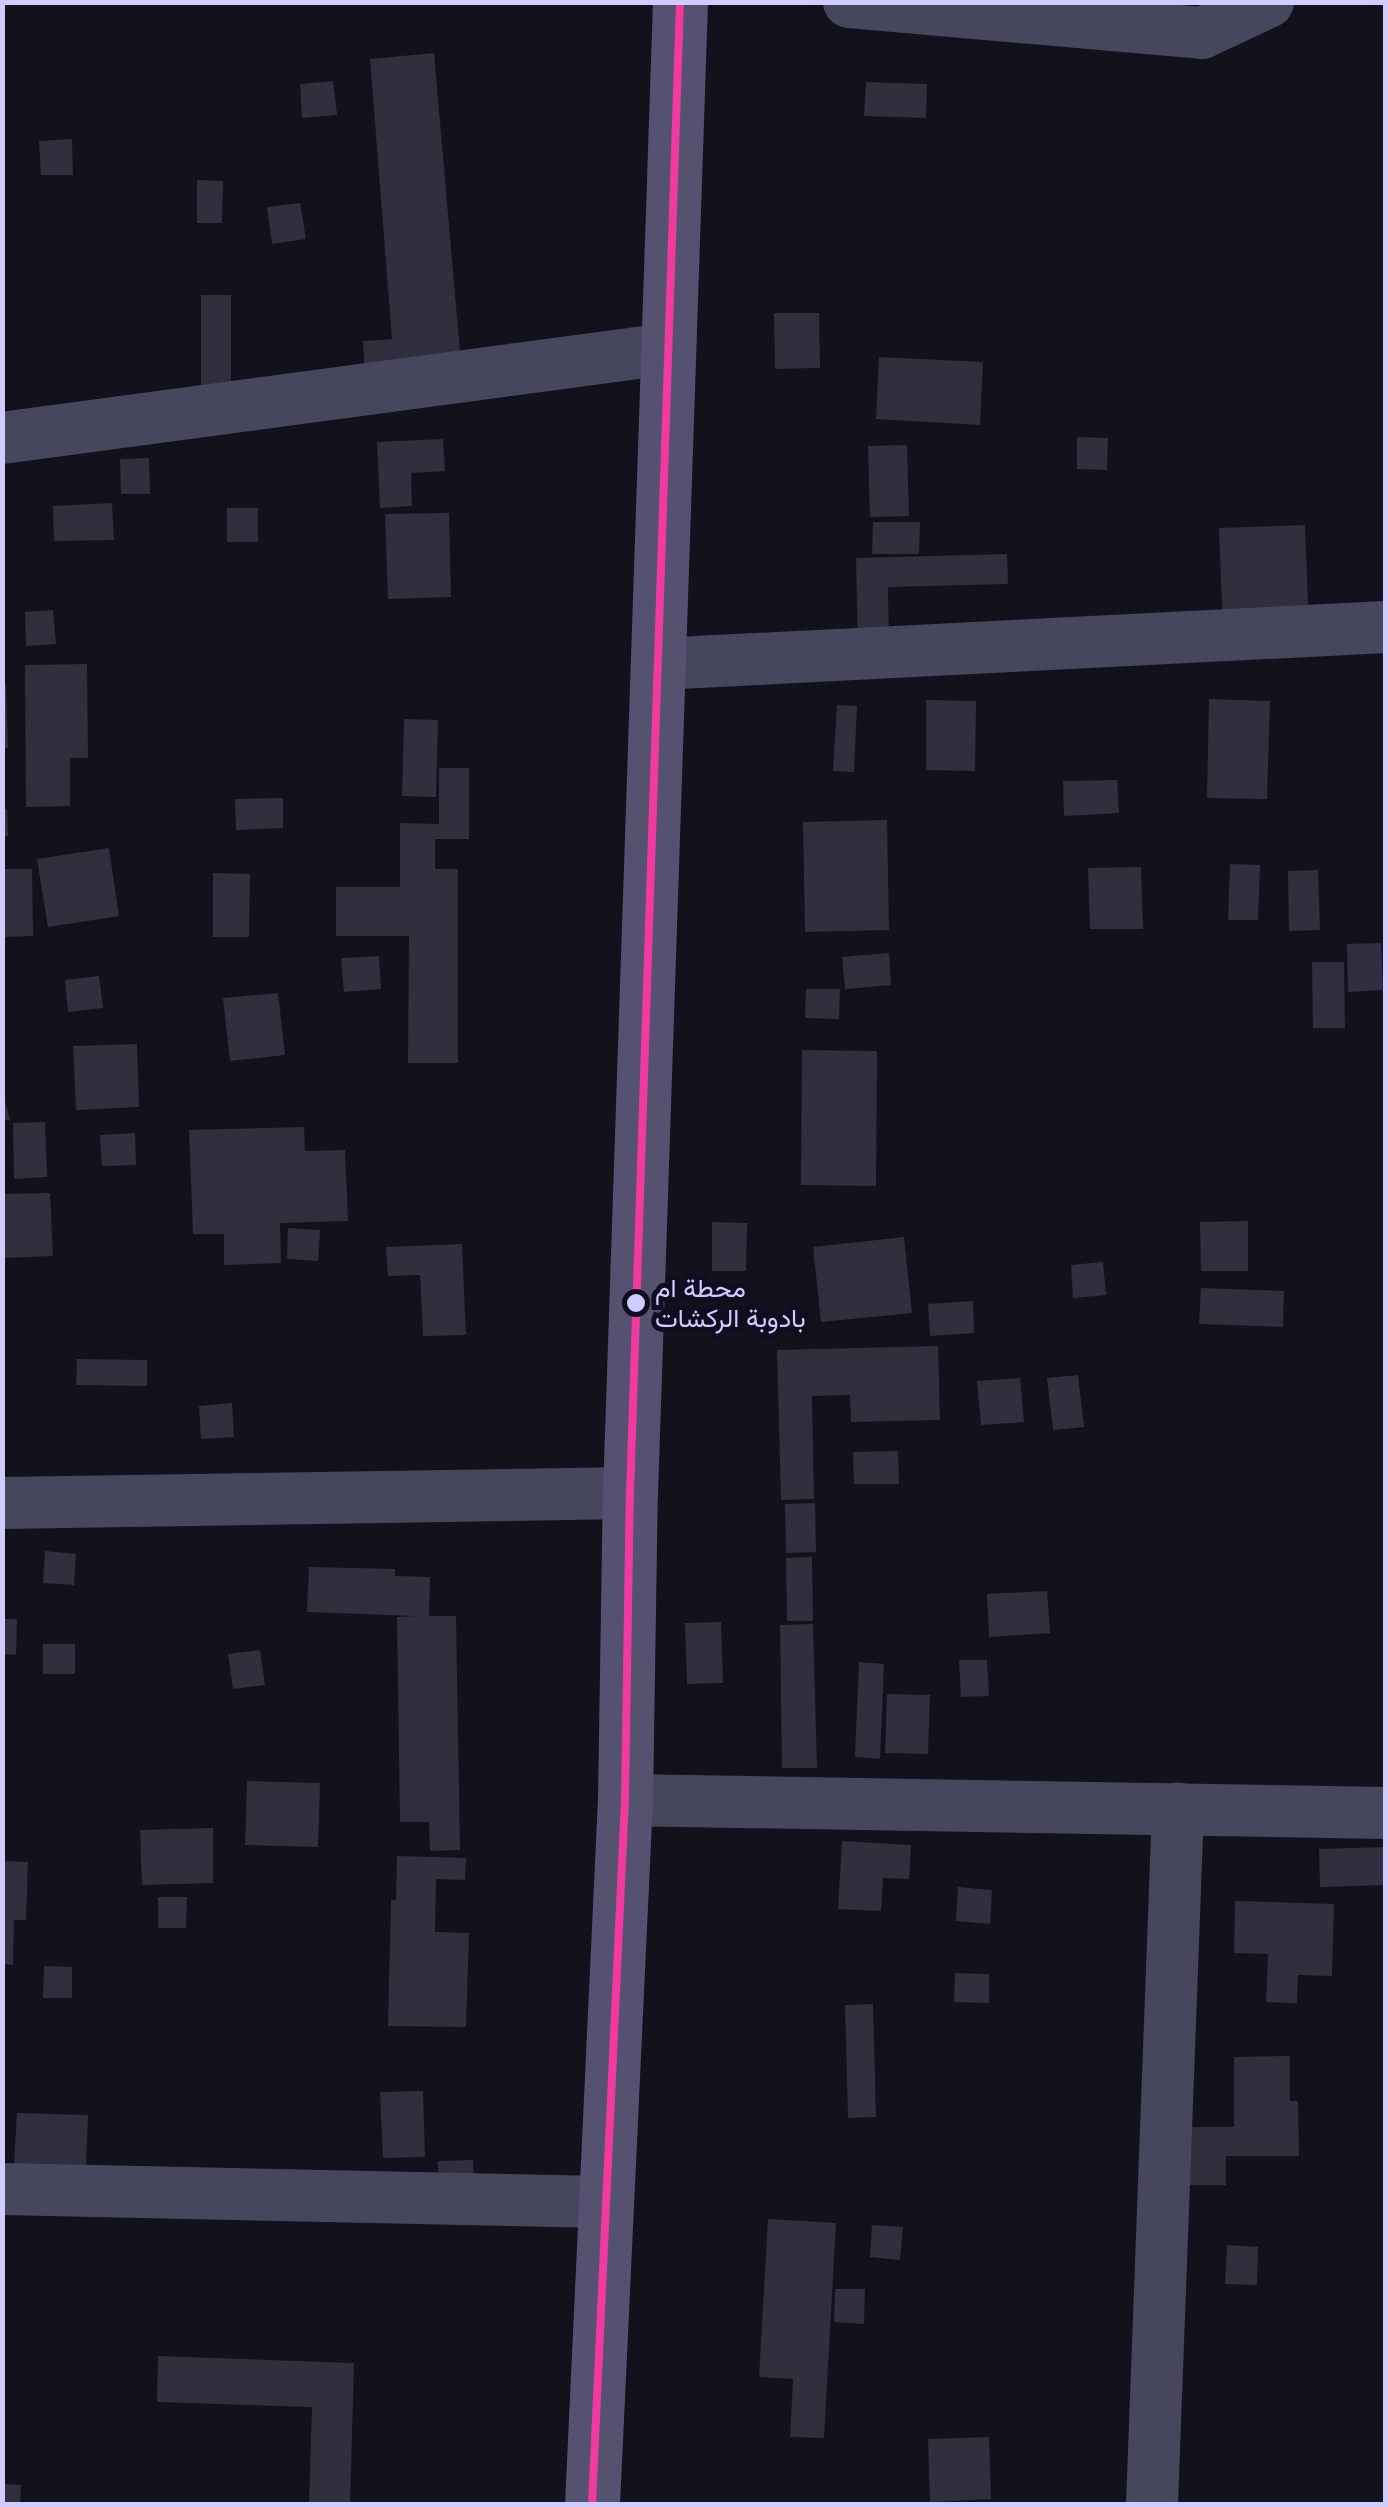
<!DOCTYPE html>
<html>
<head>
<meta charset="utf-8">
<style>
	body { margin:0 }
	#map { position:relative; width:1388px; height:2507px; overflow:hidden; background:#13111c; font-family:Mulish,Vazirmatn,sans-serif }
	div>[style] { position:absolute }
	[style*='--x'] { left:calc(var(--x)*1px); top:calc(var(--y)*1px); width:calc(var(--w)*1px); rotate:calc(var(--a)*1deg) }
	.building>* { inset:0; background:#312e3e }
	.street>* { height:52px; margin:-26px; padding:0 26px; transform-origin:26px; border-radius:26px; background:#46465d }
	.secondary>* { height:55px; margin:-27.5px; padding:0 27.5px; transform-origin:27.5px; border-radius:27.5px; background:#545270 }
	.bus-1>* { height:8px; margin:-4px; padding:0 4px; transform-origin:4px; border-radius:4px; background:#f13a9d }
	.dots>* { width:28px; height:28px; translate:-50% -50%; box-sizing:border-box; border:5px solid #100d20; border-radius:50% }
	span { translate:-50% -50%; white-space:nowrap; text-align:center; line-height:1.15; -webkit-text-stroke:10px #100d20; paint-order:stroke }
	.bus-label { font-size:26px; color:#d1ccff }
	.left { translate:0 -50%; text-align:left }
	.frame { position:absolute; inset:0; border:5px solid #d1ccff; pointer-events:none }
</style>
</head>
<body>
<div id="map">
	<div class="building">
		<i style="clip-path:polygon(434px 53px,461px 363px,365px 370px,363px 341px,392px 339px,370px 59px)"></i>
		<i style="clip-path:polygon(333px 81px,337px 115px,302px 118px,300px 84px)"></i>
		<i style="clip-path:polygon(866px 82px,927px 84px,926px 118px,864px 116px)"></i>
		<i style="clip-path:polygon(72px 139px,73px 175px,41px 175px,39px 141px)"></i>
		<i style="clip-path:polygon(197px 180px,223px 181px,222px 223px,197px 223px)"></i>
		<i style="clip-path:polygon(300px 203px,306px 239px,272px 244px,267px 207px)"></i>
		<i style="clip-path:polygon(201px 295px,231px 295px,231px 388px,201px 388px)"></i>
		<i style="clip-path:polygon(774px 313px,819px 313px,820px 368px,775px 369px)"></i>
		<i style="clip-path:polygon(879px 357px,983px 362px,980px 425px,876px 419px)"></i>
		<i style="clip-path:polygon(1077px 437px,1108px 438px,1107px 470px,1077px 469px)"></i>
		<i style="clip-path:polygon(443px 439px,445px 471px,411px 473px,412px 506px,380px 508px,377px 442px)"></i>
		<i style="clip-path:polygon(907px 445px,909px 516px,870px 517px,868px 446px)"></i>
		<i style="clip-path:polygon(149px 458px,150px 494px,121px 494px,120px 459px)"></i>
		<i style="clip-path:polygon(112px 503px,114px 540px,54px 541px,53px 506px)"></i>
		<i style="clip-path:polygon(227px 508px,258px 508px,258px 542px,227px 542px)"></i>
		<i style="clip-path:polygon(449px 513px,451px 597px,388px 599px,385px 514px)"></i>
		<i style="clip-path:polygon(873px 522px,920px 522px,919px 554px,872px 554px)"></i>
		<i style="clip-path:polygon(1305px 525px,1309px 628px,1223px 632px,1219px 528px)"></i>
		<i style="clip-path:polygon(1007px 554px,1008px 584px,888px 587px,889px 648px,858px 649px,856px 558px)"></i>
		<i style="clip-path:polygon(53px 610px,56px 644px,26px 646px,25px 612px)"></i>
		<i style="clip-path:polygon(87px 664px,88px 758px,70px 758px,70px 806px,26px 807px,25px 665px)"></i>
		<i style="clip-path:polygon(2px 685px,6px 685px,8px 748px,2px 748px)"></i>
		<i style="clip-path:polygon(1209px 699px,1270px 701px,1267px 799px,1207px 798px)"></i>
		<i style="clip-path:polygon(926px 700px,976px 701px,975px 771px,926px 770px)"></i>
		<i style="clip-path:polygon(837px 705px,857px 706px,854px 772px,833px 771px)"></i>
		<i style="clip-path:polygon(404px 719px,438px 720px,436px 797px,402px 796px)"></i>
		<i style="clip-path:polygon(439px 768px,469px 768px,469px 839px,435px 839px,435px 869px,458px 869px,458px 1063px,408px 1063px,409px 936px,336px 936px,336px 887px,400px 887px,400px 823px,439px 824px)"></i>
		<i style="clip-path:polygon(1117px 780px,1119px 813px,1064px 816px,1063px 781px)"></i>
		<i style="clip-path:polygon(283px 798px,283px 828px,236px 830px,235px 799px)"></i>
		<i style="clip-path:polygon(2px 809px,7px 809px,8px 836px,2px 837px)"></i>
		<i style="clip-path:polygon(887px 820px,889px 930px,805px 932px,803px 822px)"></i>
		<i style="clip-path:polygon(109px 848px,119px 916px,48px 927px,37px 859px)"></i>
		<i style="clip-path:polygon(1230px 864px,1260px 865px,1258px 920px,1228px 920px)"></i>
		<i style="clip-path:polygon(1141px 867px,1143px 929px,1090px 929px,1088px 868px)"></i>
		<i style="clip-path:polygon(3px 869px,32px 869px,33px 936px,3px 937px)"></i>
		<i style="clip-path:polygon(1318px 870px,1320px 930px,1289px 931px,1288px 871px)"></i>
		<i style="clip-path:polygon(213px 873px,250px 874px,249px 937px,213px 937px)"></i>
		<i style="clip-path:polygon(1381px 943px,1383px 990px,1348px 992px,1347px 944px)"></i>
		<i style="clip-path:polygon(889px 953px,891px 985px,845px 989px,842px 957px)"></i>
		<i style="clip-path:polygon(379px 956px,381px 989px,344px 992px,341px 958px)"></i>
		<i style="clip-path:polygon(1312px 962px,1344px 962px,1345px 1028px,1313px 1028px)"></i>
		<i style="clip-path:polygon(99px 976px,103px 1008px,68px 1012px,65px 980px)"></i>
		<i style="clip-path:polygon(806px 989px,840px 989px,839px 1019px,805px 1018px)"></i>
		<i style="clip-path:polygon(278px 993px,285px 1055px,230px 1061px,223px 998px)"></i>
		<i style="clip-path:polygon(137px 1044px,139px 1107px,76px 1110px,73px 1046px)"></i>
		<i style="clip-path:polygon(802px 1050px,877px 1051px,876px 1186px,801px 1185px)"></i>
		<i style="clip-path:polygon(2px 1089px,10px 1120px,2px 1121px)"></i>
		<i style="clip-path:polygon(45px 1122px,47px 1177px,14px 1179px,13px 1123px)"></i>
		<i style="clip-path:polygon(304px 1127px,305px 1151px,345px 1150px,348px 1221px,280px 1223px,281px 1263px,224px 1265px,224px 1234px,193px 1234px,189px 1130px)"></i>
		<i style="clip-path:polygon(135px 1133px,136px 1165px,102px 1166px,100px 1135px)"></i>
		<i style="clip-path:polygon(50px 1193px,53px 1256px,2px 1258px,2px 1194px)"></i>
		<i style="clip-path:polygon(1248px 1221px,1248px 1271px,1201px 1271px,1200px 1222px)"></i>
		<i style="clip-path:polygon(712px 1222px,747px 1223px,746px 1271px,712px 1271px)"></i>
		<i style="clip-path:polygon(288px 1228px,320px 1230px,318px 1261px,287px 1259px)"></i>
		<i style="clip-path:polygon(904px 1237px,912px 1313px,821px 1322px,813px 1247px)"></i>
		<i style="clip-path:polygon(462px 1244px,466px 1335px,423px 1336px,420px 1275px,388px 1276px,386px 1247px)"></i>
		<i style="clip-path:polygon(1103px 1262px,1106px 1295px,1073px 1298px,1071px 1265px)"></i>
		<i style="clip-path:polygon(1201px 1288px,1284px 1291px,1283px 1327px,1199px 1324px)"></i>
		<i style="clip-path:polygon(973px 1301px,974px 1333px,930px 1336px,928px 1304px)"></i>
		<i style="clip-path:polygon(938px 1346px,940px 1420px,851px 1422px,850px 1395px,812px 1396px,814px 1499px,781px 1500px,777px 1350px)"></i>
		<i style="clip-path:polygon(77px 1359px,147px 1360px,147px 1386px,76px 1385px)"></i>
		<i style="clip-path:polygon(1078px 1375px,1084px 1427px,1053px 1430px,1047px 1378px)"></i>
		<i style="clip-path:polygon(1020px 1378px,1024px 1422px,981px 1425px,977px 1381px)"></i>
		<i style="clip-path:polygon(232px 1403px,234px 1437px,201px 1439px,199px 1406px)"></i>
		<i style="clip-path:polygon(898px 1451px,899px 1484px,854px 1484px,853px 1452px)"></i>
		<i style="clip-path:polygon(815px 1503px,816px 1552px,786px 1553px,785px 1504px)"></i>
		<i style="clip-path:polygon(45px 1551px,76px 1554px,74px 1585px,43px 1583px)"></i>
		<i style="clip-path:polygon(812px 1557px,813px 1621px,787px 1621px,786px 1558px)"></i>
		<i style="clip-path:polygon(309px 1567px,395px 1569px,395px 1576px,430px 1577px,429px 1616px,456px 1616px,460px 1850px,430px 1851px,429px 1822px,400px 1822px,397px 1617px,416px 1616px,307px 1612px)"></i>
		<i style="clip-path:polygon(1047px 1591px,1050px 1633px,989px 1637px,987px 1594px)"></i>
		<i style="clip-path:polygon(2px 1619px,17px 1619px,16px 1655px,2px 1654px)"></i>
		<i style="clip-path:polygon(721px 1622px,723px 1683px,687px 1684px,685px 1623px)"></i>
		<i style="clip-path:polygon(813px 1624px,817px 1768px,782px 1768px,780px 1625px)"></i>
		<i style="clip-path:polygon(43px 1644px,75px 1644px,75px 1674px,43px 1674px)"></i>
		<i style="clip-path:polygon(260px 1650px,265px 1685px,233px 1689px,228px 1654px)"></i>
		<i style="clip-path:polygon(959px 1660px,987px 1660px,989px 1696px,961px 1697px)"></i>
		<i style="clip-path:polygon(859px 1662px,884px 1664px,880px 1759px,855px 1757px)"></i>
		<i style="clip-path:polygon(887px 1694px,930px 1695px,928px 1754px,885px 1753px)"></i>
		<i style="clip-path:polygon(247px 1781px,320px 1783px,318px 1847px,245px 1845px)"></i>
		<i style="clip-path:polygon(213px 1828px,213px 1883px,142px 1885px,140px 1830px)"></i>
		<i style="clip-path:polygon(842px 1841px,911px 1845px,909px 1879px,883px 1878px,881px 1911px,838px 1909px)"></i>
		<i style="clip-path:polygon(1386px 1847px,1386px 1885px,1320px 1887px,1319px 1849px)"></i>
		<i style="clip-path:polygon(397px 1856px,466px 1858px,465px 1880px,436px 1879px,435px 1932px,469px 1933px,466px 2027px,388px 2026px,391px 1900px,396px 1900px)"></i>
		<i style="clip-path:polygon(2px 1861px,28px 1862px,26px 1920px,14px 1920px,13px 1965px,2px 1964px)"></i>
		<i style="clip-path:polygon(958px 1887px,992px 1890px,990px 1924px,956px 1921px)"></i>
		<i style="clip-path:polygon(158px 1897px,187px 1897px,186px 1928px,158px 1928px)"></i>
		<i style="clip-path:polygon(1235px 1901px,1334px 1904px,1332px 1976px,1298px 1975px,1297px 2003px,1266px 2002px,1268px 1954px,1234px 1953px)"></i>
		<i style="clip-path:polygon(44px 1966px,72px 1967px,72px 1998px,43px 1998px)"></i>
		<i style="clip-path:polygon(955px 1973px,989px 1974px,989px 2003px,954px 2002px)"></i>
		<i style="clip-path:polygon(873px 2004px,876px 2117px,848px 2118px,845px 2005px)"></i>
		<i style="clip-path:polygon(1290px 2056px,1290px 2101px,1298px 2101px,1299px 2156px,1226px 2156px,1226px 2185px,1156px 2185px,1156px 2127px,1234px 2127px,1234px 2057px)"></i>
		<i style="clip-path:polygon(423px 2091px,425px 2157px,383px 2158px,380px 2092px)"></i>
		<i style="clip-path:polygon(17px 2113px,88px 2115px,86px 2166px,14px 2164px)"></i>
		<i style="clip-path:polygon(473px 2160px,474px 2190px,439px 2191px,438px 2161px)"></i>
		<i style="clip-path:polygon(768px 2219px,836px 2223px,824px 2438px,790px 2437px,793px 2379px,759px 2377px)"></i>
		<i style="clip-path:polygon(872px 2225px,903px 2227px,900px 2260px,870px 2257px)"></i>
		<i style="clip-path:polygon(1227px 2245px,1258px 2247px,1257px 2285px,1225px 2284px)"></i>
		<i style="clip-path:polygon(835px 2289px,865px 2289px,864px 2324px,834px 2322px)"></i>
		<i style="clip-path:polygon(158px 2356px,354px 2363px,350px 2504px,309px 2504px,312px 2407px,157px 2402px)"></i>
		<i style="clip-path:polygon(989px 2437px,991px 2499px,930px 2502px,928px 2439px)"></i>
		<i style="clip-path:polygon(2px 2484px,21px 2485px,20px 2504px,2px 2504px)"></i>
	</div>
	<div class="street">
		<i style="--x:849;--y:2;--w:354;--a:5"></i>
		<i style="--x:1202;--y:33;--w:73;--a:-25.2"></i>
		<i style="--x:2;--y:438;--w:671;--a:-7.62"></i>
		<i style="--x:658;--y:664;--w:729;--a:-2.91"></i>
		<i style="--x:2;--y:1503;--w:628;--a:-0.91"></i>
		<i style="--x:625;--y:1800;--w:761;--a:0.98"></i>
		<i style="--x:2;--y:2189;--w:603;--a:1.24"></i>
		<i style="--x:1152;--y:2504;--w:696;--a:-87.86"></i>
	</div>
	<div class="secondary">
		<i style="--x:592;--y:2504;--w:705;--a:-87.32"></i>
		<i style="--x:625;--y:1800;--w:307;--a:-89.1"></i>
		<i style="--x:630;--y:1493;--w:1492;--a:-88.08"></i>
	</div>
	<div class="bus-1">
		<i style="--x:592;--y:2504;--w:705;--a:-87.32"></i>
		<i style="--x:625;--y:1800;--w:307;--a:-89.1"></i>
		<i style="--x:630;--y:1493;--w:1492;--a:-88.08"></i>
	</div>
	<div class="dots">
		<i style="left:636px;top:1303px;background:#d1ccff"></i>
	</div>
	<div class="bus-label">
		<span class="left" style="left:655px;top:1303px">محطة ام<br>بادوبة الركشات</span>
	</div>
	<div class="frame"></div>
</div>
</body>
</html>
